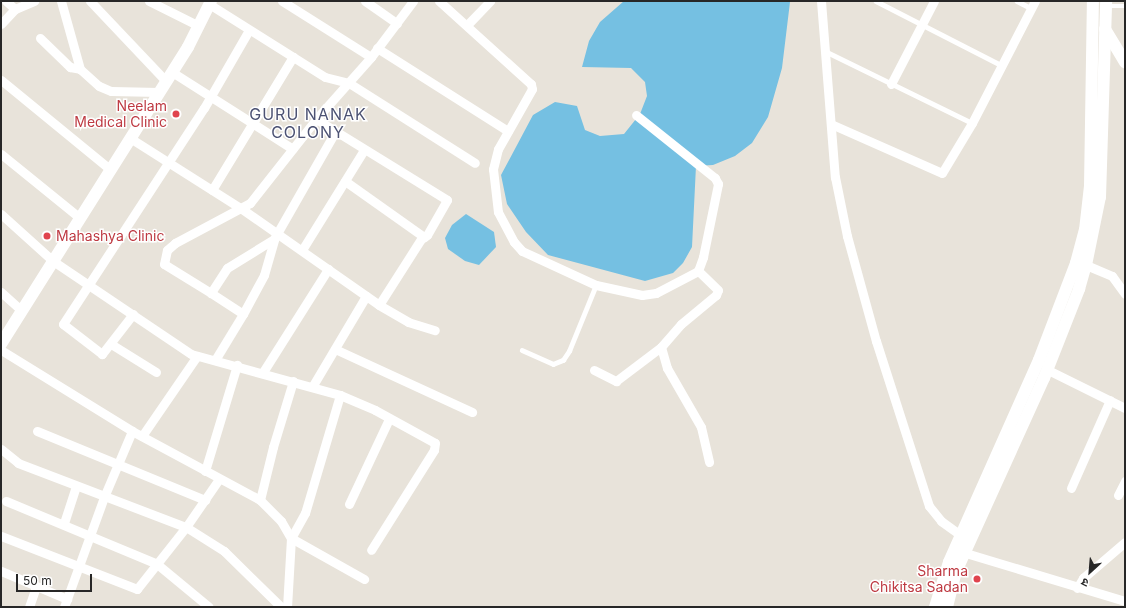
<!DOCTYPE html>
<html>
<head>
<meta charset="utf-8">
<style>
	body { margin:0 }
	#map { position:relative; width:1126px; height:608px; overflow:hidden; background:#e8e3da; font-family:Inter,"Noto Sans Devanagari",sans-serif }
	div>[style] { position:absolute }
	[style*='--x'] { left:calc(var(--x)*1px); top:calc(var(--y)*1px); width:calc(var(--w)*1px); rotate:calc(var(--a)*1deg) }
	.water>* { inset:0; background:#75c0e2 }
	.lane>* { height:4.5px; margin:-2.25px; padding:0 2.25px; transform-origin:2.25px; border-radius:2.25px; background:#fff }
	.street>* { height:9px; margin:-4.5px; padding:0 4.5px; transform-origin:4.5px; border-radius:4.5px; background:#fff }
	.secondary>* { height:12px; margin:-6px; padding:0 6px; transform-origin:6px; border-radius:6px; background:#fff }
	.dots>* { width:11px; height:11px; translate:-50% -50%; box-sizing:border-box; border:2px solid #fff; border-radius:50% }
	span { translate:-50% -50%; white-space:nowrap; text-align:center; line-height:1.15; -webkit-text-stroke:3px #fff; paint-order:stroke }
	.health-label { font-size:14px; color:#be3a42 }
	.right { translate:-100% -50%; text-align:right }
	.left { translate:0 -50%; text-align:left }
	.quarter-label { font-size:16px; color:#4c5273; letter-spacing:1px }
	.frame { position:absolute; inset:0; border:2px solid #272727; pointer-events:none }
	.north { position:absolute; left:1070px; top:552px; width:40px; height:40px; -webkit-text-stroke:3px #fff; paint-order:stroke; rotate:206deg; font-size:11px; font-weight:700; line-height:16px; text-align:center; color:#272727 }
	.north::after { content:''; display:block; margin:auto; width:14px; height:18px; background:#272727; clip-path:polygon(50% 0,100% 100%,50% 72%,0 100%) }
	.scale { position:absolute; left:16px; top:574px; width:76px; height:18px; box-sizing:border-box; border:2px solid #272727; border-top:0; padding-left:5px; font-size:12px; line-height:14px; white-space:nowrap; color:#272727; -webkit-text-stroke:3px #fff; paint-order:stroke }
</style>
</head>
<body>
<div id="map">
	<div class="water">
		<i style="clip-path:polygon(624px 1px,790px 2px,782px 68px,768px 117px,752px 143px,735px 156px,713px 165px,696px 166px,692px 247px,683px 263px,673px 273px,645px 281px,548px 255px,526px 232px,507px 204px,501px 175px,533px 115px,555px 102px,577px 106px,585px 130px,600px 136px,624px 134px,640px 114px,647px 96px,645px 82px,631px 68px,582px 67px,589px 41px,600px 22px)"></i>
		<i style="clip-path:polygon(466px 214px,494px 232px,496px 247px,479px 265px,465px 261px,448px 249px,445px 238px,452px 225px)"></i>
	</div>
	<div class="lane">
		<i style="--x:876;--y:1;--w:140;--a:27.1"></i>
		<i style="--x:1017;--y:1;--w:16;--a:27"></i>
		<i style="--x:1106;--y:6;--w:19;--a:0"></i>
		<i style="--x:825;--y:51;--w:164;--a:26.1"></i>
		<i style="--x:522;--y:350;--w:34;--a:24"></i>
		<i style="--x:553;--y:364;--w:11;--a:-22"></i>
		<i style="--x:563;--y:360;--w:11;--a:-56"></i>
		<i style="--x:569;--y:351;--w:71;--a:-67.8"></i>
	</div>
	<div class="street">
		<i style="--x:6;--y:1;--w:12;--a:42"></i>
		<i style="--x:61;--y:1;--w:71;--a:74.4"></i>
		<i style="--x:80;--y:69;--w:25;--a:42"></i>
		<i style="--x:99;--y:86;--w:13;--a:23"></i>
		<i style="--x:111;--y:91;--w:48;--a:1.2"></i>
		<i style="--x:90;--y:1;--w:110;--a:46.5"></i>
		<i style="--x:149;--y:1;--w:56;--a:26.6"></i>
		<i style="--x:282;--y:1;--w:105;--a:32.2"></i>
		<i style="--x:365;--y:1;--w:39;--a:35"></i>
		<i style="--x:439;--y:1;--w:124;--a:42.1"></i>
		<i style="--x:531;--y:84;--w:5;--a:79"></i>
		<i style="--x:532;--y:89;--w:69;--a:119.5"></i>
		<i style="--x:498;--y:149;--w:21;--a:104"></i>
		<i style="--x:493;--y:169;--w:43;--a:83.4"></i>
		<i style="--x:498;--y:212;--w:34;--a:62"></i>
		<i style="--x:514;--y:242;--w:12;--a:48"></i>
		<i style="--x:522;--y:251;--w:81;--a:24.7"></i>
		<i style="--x:596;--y:285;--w:47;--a:12.3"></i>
		<i style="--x:642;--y:295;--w:14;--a:-8"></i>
		<i style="--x:656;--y:293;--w:47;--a:-27.6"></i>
		<i style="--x:698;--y:271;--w:15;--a:-70"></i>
		<i style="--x:703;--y:257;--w:75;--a:-78.4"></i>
		<i style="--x:718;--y:184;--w:7;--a:-117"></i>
		<i style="--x:715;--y:178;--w:101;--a:-141.4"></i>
		<i style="--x:821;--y:1;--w:177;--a:85.5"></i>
		<i style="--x:835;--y:177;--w:60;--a:78.5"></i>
		<i style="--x:847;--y:236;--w:109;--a:74.6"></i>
		<i style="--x:876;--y:341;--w:173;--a:72.2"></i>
		<i style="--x:929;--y:506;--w:19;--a:51"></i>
		<i style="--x:941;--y:521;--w:31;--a:36"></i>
		<i style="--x:209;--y:4;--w:137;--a:32.2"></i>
		<i style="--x:325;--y:77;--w:25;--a:14"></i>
		<i style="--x:349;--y:83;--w:149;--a:32.4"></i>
		<i style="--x:1;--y:24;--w:21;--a:-47"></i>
		<i style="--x:15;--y:9;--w:21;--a:-23"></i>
		<i style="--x:468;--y:24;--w:32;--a:-46"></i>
		<i style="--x:40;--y:38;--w:42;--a:44"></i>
		<i style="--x:70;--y:67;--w:10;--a:11"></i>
		<i style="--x:377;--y:48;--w:155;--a:32.4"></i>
		<i style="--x:172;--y:72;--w:143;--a:32.5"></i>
		<i style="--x:1;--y:80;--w:142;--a:39.3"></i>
		<i style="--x:891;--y:84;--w:93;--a:-62.6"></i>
		<i style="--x:316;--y:119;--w:154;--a:31.7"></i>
		<i style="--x:447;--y:200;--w:40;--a:119.7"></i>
		<i style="--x:427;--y:235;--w:7;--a:146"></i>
		<i style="--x:421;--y:239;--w:78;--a:122.5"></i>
		<i style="--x:831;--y:124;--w:121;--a:23.8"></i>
		<i style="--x:942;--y:173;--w:58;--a:-59"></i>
		<i style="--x:972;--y:123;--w:137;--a:-62.7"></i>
		<i style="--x:335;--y:132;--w:123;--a:119.7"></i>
		<i style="--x:274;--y:239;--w:55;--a:148.3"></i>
		<i style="--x:227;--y:268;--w:30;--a:123"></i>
		<i style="--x:211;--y:293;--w:55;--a:-148.3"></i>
		<i style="--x:164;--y:264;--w:14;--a:-78"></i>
		<i style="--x:167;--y:250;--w:11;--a:-41"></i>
		<i style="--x:175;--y:243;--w:85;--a:-28.1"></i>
		<i style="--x:250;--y:203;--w:107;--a:-51.8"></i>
		<i style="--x:316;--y:119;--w:83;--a:-48.4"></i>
		<i style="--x:371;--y:57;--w:70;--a:-53.1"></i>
		<i style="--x:130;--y:138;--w:133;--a:32.4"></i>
		<i style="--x:242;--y:209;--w:167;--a:35"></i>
		<i style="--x:379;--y:305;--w:34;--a:30"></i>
		<i style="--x:408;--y:322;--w:28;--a:17"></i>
		<i style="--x:1;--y:154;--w:102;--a:39"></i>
		<i style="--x:345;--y:181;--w:97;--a:35.3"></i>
		<i style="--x:212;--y:190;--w:156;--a:-58.7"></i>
		<i style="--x:1;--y:214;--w:70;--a:42.1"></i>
		<i style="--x:53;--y:261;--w:166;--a:34"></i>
		<i style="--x:191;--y:354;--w:155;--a:15.4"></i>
		<i style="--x:340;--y:395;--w:38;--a:23"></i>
		<i style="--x:375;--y:410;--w:68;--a:28.8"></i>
		<i style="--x:435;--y:443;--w:7;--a:98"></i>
		<i style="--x:434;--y:450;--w:118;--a:122.2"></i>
		<i style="--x:302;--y:250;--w:118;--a:-58.2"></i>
		<i style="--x:1086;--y:265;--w:28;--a:23"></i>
		<i style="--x:1112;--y:276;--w:22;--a:54"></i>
		<i style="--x:1;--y:292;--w:28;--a:42"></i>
		<i style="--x:211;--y:293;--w:38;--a:33"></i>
		<i style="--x:243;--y:314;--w:54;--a:121.3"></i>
		<i style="--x:133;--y:314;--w:51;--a:127.8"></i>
		<i style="--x:102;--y:354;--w:49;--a:-142.4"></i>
		<i style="--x:63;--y:324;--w:258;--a:-56.9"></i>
		<i style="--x:204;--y:108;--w:90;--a:-60"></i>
		<i style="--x:243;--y:314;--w:44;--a:-61.7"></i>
		<i style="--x:264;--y:275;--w:37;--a:-74"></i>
		<i style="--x:111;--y:344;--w:53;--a:31.9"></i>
		<i style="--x:661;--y:347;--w:22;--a:74"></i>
		<i style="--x:667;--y:368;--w:68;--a:60"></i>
		<i style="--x:701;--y:427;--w:36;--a:77"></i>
		<i style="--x:335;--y:349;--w:151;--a:24.7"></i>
		<i style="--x:1;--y:350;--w:154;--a:31.7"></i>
		<i style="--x:132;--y:431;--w:145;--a:28.3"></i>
		<i style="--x:260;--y:500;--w:30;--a:45"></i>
		<i style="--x:281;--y:521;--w:20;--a:60"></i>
		<i style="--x:291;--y:538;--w:69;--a:93.3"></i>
		<i style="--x:594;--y:370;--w:25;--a:27"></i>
		<i style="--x:616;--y:381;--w:56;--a:-37.1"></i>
		<i style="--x:661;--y:347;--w:30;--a:-49"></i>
		<i style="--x:681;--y:324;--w:45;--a:-39.6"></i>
		<i style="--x:716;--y:295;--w:5;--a:-68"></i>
		<i style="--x:718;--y:290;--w:28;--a:-136"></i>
		<i style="--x:1048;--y:370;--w:86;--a:26.3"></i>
		<i style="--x:263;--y:372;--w:122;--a:-57.7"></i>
		<i style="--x:312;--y:387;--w:106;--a:-59.3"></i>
		<i style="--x:340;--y:395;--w:123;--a:106.5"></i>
		<i style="--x:305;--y:513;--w:29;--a:119"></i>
		<i style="--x:291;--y:538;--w:84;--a:29.3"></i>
		<i style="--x:37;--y:431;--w:182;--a:22.3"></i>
		<i style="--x:142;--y:436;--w:97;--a:-55.5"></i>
		<i style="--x:1;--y:449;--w:22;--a:39"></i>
		<i style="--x:18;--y:463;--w:180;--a:20.9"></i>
		<i style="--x:186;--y:527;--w:45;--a:32.3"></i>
		<i style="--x:224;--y:551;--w:80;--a:44.5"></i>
		<i style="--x:205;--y:471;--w:111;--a:-73.2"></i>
		<i style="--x:1071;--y:488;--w:96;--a:-66.1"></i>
		<i style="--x:1118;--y:495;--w:16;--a:-63"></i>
		<i style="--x:260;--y:500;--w:55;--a:-76.2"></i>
		<i style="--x:273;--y:447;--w:69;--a:-73.1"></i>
		<i style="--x:6;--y:501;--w:164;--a:22.6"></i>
		<i style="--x:157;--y:564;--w:67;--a:39.6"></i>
		<i style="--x:349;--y:504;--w:94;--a:-64.8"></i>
		<i style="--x:64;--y:523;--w:38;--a:-72"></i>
		<i style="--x:1;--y:536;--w:146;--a:21.3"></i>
		<i style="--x:137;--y:589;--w:79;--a:-51.7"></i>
		<i style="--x:186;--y:527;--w:58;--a:-55.5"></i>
		<i style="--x:959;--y:551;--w:173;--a:16.8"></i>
		<i style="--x:1;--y:571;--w:72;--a:23"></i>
		<i style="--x:1077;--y:588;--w:12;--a:-59"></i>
		<i style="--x:1083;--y:578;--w:55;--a:-40.6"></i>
		<i style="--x:29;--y:607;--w:21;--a:-71"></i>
		<i style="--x:64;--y:607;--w:117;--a:-70"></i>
		<i style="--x:104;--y:497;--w:72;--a:-67"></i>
	</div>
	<div class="secondary">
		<i style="--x:1105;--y:29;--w:39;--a:59"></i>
		<i style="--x:1;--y:344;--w:351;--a:-57.8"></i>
		<i style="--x:188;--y:47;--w:51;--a:-63.4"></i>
		<i style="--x:935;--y:607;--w:47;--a:-72.7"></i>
		<i style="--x:949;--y:562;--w:221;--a:-66"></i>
		<i style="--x:1039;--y:360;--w:104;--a:-69.1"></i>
		<i style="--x:1076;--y:263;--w:34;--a:-75"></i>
		<i style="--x:1085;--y:230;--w:44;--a:-83.5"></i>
		<i style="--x:1090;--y:186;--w:185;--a:-89.1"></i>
		<i style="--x:947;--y:607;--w:34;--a:-76"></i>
		<i style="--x:955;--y:574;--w:215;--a:-65.6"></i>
		<i style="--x:1044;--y:378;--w:96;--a:-68.5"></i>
		<i style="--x:1079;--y:289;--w:25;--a:-74"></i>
		<i style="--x:1086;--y:265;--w:69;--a:-78.4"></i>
		<i style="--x:1100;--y:197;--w:196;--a:-88.2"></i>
	</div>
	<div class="dots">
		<i style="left:176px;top:114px;background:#e0444e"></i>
		<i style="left:47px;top:236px;background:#e0444e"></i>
		<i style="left:977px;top:579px;background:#e0444e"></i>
	</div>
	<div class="health-label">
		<span class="right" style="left:167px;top:114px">Neelam<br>Medical Clinic</span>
		<span class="left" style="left:56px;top:236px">Mahashya Clinic</span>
		<span class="right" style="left:968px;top:579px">Sharma<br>Chikitsa Sadan</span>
	</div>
	<div class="quarter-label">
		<span style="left:308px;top:123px">GURU NANAK<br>COLONY</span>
	</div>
	<div class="frame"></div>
	<div class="north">उ</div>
	<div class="scale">50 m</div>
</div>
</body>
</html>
